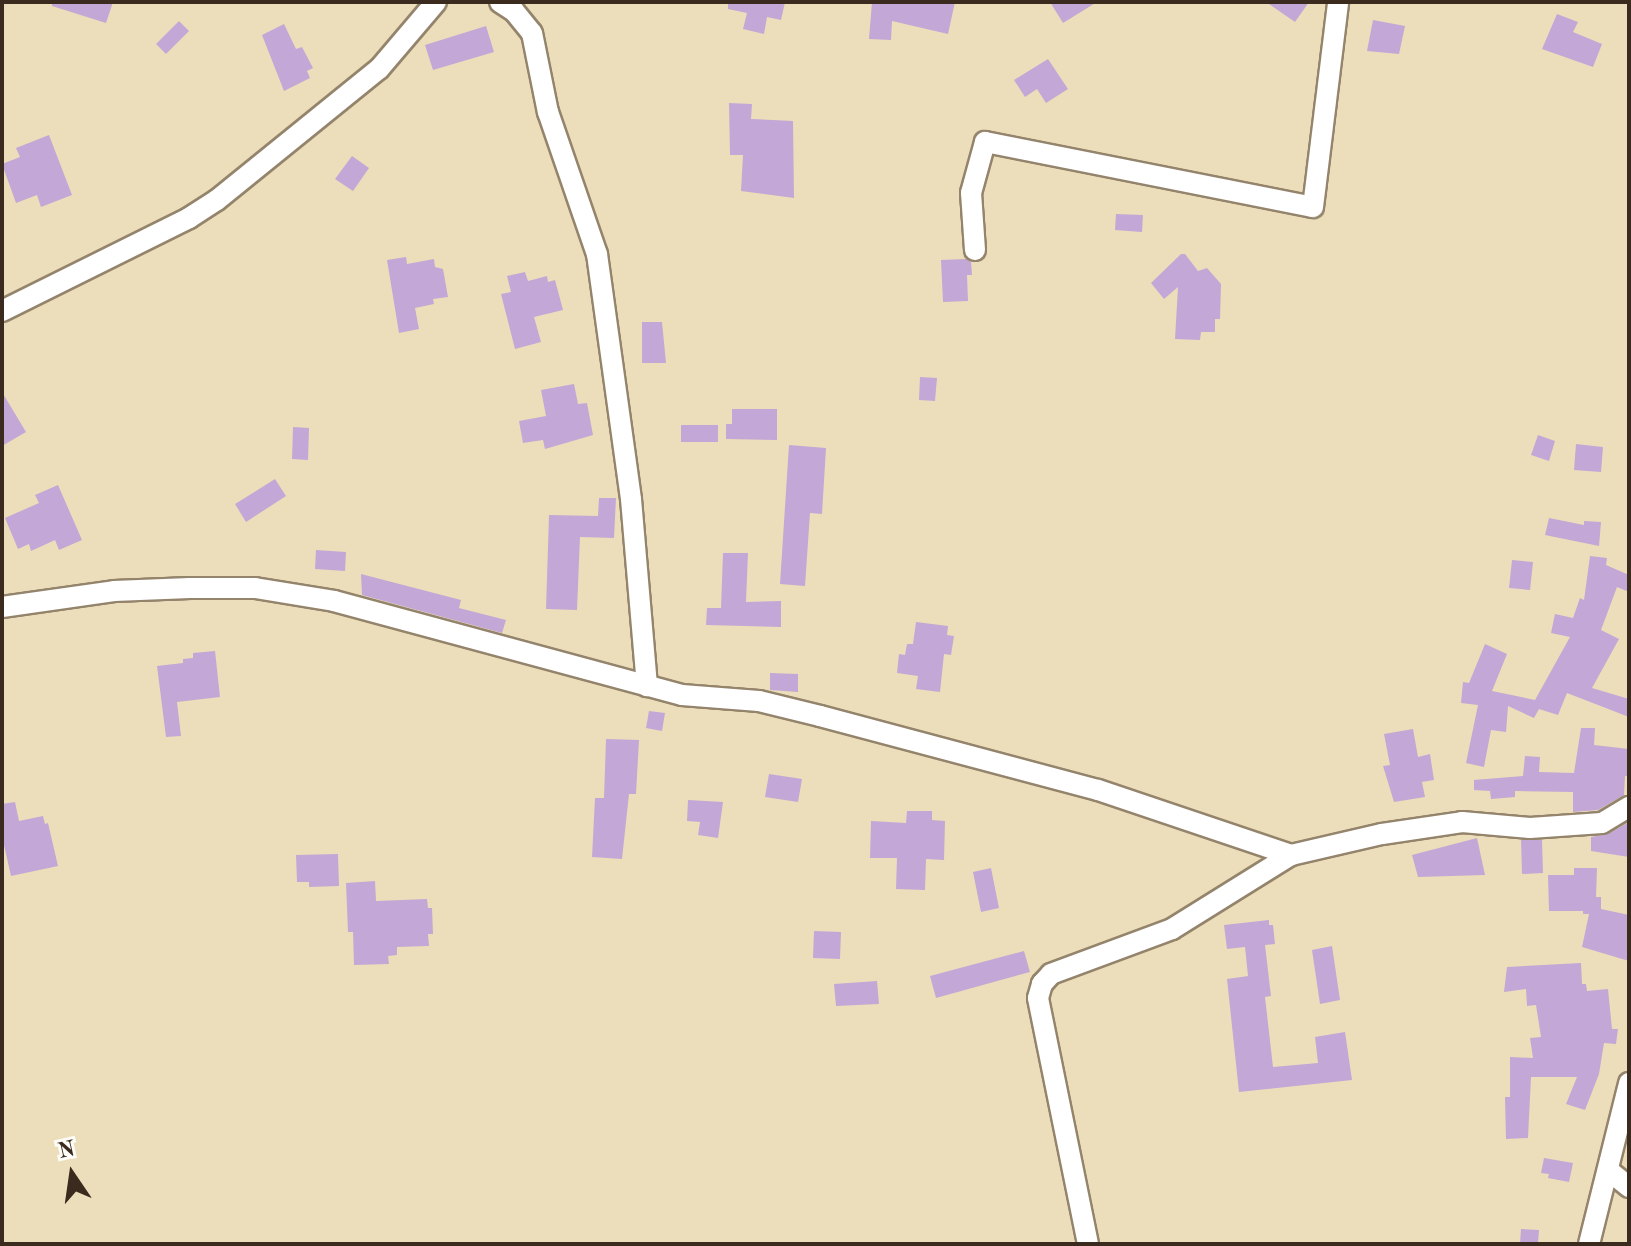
<!DOCTYPE html>
<html>
<head>
<meta charset="utf-8">
<style>
	body { margin:0 }
	#map { position:relative; width:1631px; height:1246px; overflow:hidden; background:#ecdeba; font-family:"Old Standard TT",serif }
	div>[style] { position:absolute }
	[style*='--x'] { left:calc(var(--x)*1px); top:calc(var(--y)*1px); width:calc(var(--w)*1px); rotate:calc(var(--a)*1deg) }
	.building>* { inset:0; background:#c3a7d6 }
	.roads { filter:drop-shadow(2px 0 #94846c) drop-shadow(-2px 0 #94846c) drop-shadow(0 2px #94846c) drop-shadow(0 -2px #94846c) }
	.minor>* { height:20px; margin:-10px; padding:0 10px; transform-origin:10px; border-radius:10px; background:#fff }
	span { translate:-50% -50%; white-space:nowrap; text-align:center; line-height:1.15; -webkit-text-stroke:6px #fdfcf7; paint-order:stroke }
	.frame { position:absolute; inset:0; border:4px solid #3b2a1e; pointer-events:none }
	.north { position:absolute; left:32px; top:1134px; width:80px; height:80px; -webkit-text-stroke:6px #fdfcf7; paint-order:stroke; rotate:347deg; font-size:22px; font-weight:700; line-height:32px; text-align:center; color:#3b2a1e }
	.north::after { content:''; display:block; margin:auto; width:28px; height:36px; background:#3b2a1e; clip-path:polygon(50% 0,100% 100%,50% 72%,0 100%) }
</style>
</head>
<body>
<div id="map">
	<div class="building">
		<i style="clip-path:polygon(52px 2px,113px 2px,106px 23px,52px 6px)"></i>
		<i style="clip-path:polygon(728px 2px,785px 2px,781px 20px,767px 17px,764px 34px,743px 29px,747px 13px,728px 9px)"></i>
		<i style="clip-path:polygon(872px 2px,955px 2px,948px 34px,892px 21px,891px 40px,869px 39px)"></i>
		<i style="clip-path:polygon(1050px 2px,1097px 2px,1063px 23px)"></i>
		<i style="clip-path:polygon(1266px 2px,1309px 2px,1295px 22px)"></i>
		<i style="clip-path:polygon(1557px 14px,1578px 22px,1573px 32px,1602px 44px,1593px 67px,1542px 49px)"></i>
		<i style="clip-path:polygon(1373px 20px,1405px 26px,1399px 54px,1367px 51px)"></i>
		<i style="clip-path:polygon(179px 21px,189px 31px,166px 54px,156px 44px)"></i>
		<i style="clip-path:polygon(284px 24px,296px 49px,302px 47px,313px 68px,307px 71px,310px 78px,284px 91px,262px 35px)"></i>
		<i style="clip-path:polygon(486px 26px,494px 52px,433px 70px,425px 45px)"></i>
		<i style="clip-path:polygon(1048px 59px,1068px 89px,1046px 103px,1037px 89px,1025px 97px,1014px 80px)"></i>
		<i style="clip-path:polygon(729px 103px,752px 104px,751px 119px,793px 121px,794px 198px,741px 191px,743px 155px,730px 155px)"></i>
		<i style="clip-path:polygon(49px 135px,72px 195px,41px 207px,37px 195px,16px 203px,2px 164px,20px 157px,16px 148px)"></i>
		<i style="clip-path:polygon(352px 156px,369px 168px,353px 191px,335px 179px)"></i>
		<i style="clip-path:polygon(1116px 214px,1143px 215px,1142px 232px,1115px 230px)"></i>
		<i style="clip-path:polygon(1181px 254px,1185px 254px,1198px 271px,1207px 268px,1221px 284px,1220px 319px,1215px 319px,1215px 332px,1201px 332px,1200px 340px,1175px 339px,1178px 287px,1164px 299px,1151px 283px)"></i>
		<i style="clip-path:polygon(406px 257px,407px 264px,434px 259px,435px 267px,443px 269px,448px 297px,433px 299px,434px 304px,415px 308px,419px 329px,399px 333px,387px 260px)"></i>
		<i style="clip-path:polygon(966px 259px,971px 262px,972px 275px,967px 275px,968px 301px,943px 302px,941px 260px)"></i>
		<i style="clip-path:polygon(525px 272px,528px 281px,547px 276px,548px 282px,555px 280px,563px 310px,534px 317px,541px 342px,515px 349px,501px 294px,511px 292px,507px 276px)"></i>
		<i style="clip-path:polygon(642px 322px,662px 322px,666px 363px,642px 363px)"></i>
		<i style="clip-path:polygon(920px 377px,937px 378px,935px 401px,919px 400px)"></i>
		<i style="clip-path:polygon(574px 384px,578px 404px,587px 403px,593px 435px,545px 449px,543px 440px,523px 443px,519px 421px,546px 416px,541px 390px)"></i>
		<i style="clip-path:polygon(2px 392px,26px 432px,2px 446px)"></i>
		<i style="clip-path:polygon(732px 409px,777px 409px,777px 440px,726px 439px,726px 424px,732px 424px)"></i>
		<i style="clip-path:polygon(681px 425px,718px 425px,718px 442px,681px 442px)"></i>
		<i style="clip-path:polygon(293px 427px,309px 428px,308px 460px,292px 459px)"></i>
		<i style="clip-path:polygon(1538px 435px,1555px 441px,1549px 461px,1531px 455px)"></i>
		<i style="clip-path:polygon(1576px 444px,1603px 447px,1601px 472px,1574px 470px)"></i>
		<i style="clip-path:polygon(789px 445px,826px 448px,822px 514px,810px 513px,805px 586px,780px 584px)"></i>
		<i style="clip-path:polygon(275px 479px,286px 496px,246px 522px,235px 504px)"></i>
		<i style="clip-path:polygon(58px 485px,82px 540px,59px 550px,55px 540px,31px 551px,29px 544px,18px 549px,5px 518px,39px 503px,35px 495px)"></i>
		<i style="clip-path:polygon(599px 498px,616px 498px,614px 538px,580px 537px,577px 610px,546px 609px,549px 515px,598px 516px)"></i>
		<i style="clip-path:polygon(1549px 518px,1584px 525px,1584px 521px,1601px 522px,1599px 546px,1545px 535px)"></i>
		<i style="clip-path:polygon(316px 550px,346px 552px,345px 571px,315px 569px)"></i>
		<i style="clip-path:polygon(723px 553px,748px 553px,746px 602px,781px 601px,781px 627px,706px 625px,707px 608px,721px 608px)"></i>
		<i style="clip-path:polygon(1590px 556px,1607px 558px,1606px 565px,1629px 575px,1629px 592px,1617px 587px,1601px 630px,1619px 639px,1592px 688px,1629px 699px,1629px 717px,1567px 693px,1558px 715px,1539px 709px,1534px 718px,1508px 706px,1506px 732px,1491px 730px,1484px 767px,1466px 763px,1478px 705px,1461px 703px,1463px 682px,1469px 683px,1485px 644px,1507px 654px,1492px 691px,1535px 700px,1570px 637px,1551px 633px,1555px 614px,1573px 618px,1580px 598px,1584px 600px)"></i>
		<i style="clip-path:polygon(1512px 560px,1533px 562px,1530px 590px,1509px 588px)"></i>
		<i style="clip-path:polygon(361px 574px,461px 600px,459px 608px,506px 620px,502px 633px,362px 595px)"></i>
		<i style="clip-path:polygon(916px 622px,948px 626px,947px 635px,954px 636px,951px 655px,944px 654px,940px 692px,916px 689px,918px 676px,897px 673px,899px 654px,905px 655px,907px 644px,913px 644px)"></i>
		<i style="clip-path:polygon(215px 651px,220px 697px,177px 702px,181px 736px,166px 737px,157px 666px,183px 663px,183px 659px,193px 658px,193px 653px)"></i>
		<i style="clip-path:polygon(770px 673px,798px 674px,798px 692px,770px 690px)"></i>
		<i style="clip-path:polygon(649px 711px,665px 713px,662px 731px,646px 728px)"></i>
		<i style="clip-path:polygon(1581px 728px,1595px 728px,1594px 745px,1629px 749px,1629px 776px,1625px 776px,1624px 795px,1598px 810px,1573px 812px,1573px 792px,1515px 791px,1515px 797px,1491px 799px,1490px 791px,1474px 790px,1474px 780px,1523px 776px,1525px 756px,1540px 757px,1539px 772px,1574px 773px)"></i>
		<i style="clip-path:polygon(1413px 729px,1418px 757px,1430px 754px,1434px 780px,1422px 782px,1425px 797px,1394px 802px,1383px 766px,1390px 765px,1384px 734px)"></i>
		<i style="clip-path:polygon(606px 739px,639px 740px,636px 794px,629px 794px,622px 859px,592px 857px,595px 798px,604px 798px)"></i>
		<i style="clip-path:polygon(769px 774px,802px 779px,798px 802px,765px 797px)"></i>
		<i style="clip-path:polygon(688px 800px,723px 802px,718px 838px,698px 835px,700px 822px,687px 821px)"></i>
		<i style="clip-path:polygon(15px 802px,19px 821px,43px 816px,45px 824px,48px 823px,58px 866px,11px 876px,2px 836px,2px 804px)"></i>
		<i style="clip-path:polygon(907px 811px,932px 811px,932px 820px,945px 821px,944px 860px,926px 859px,925px 890px,896px 889px,897px 858px,870px 858px,871px 821px,906px 823px)"></i>
		<i style="clip-path:polygon(1629px 822px,1629px 857px,1591px 851px,1591px 837px,1608px 834px)"></i>
		<i style="clip-path:polygon(1477px 838px,1485px 875px,1418px 877px,1412px 855px)"></i>
		<i style="clip-path:polygon(1521px 840px,1542px 840px,1543px 873px,1522px 874px)"></i>
		<i style="clip-path:polygon(338px 854px,339px 886px,309px 887px,309px 882px,297px 882px,296px 855px)"></i>
		<i style="clip-path:polygon(991px 868px,999px 908px,981px 912px,973px 872px)"></i>
		<i style="clip-path:polygon(1574px 868px,1597px 868px,1596px 897px,1601px 897px,1601px 909px,1629px 915px,1629px 961px,1582px 947px,1589px 914px,1583px 914px,1583px 911px,1549px 911px,1548px 875px,1574px 875px)"></i>
		<i style="clip-path:polygon(375px 881px,376px 901px,427px 899px,428px 908px,432px 908px,433px 934px,428px 934px,429px 946px,397px 947px,397px 955px,388px 956px,389px 964px,354px 965px,353px 932px,348px 932px,346px 883px)"></i>
		<i style="clip-path:polygon(1269px 920px,1269px 925px,1273px 925px,1275px 944px,1265px 945px,1271px 996px,1265px 997px,1273px 1067px,1318px 1063px,1315px 1037px,1345px 1032px,1352px 1080px,1239px 1092px,1227px 979px,1248px 976px,1245px 947px,1227px 949px,1224px 925px)"></i>
		<i style="clip-path:polygon(814px 931px,841px 932px,840px 959px,813px 958px)"></i>
		<i style="clip-path:polygon(1332px 946px,1340px 1000px,1320px 1004px,1312px 950px)"></i>
		<i style="clip-path:polygon(1024px 951px,1030px 972px,936px 998px,930px 976px)"></i>
		<i style="clip-path:polygon(1581px 963px,1582px 984px,1586px 984px,1587px 991px,1608px 989px,1612px 1029px,1618px 1029px,1616px 1044px,1604px 1043px,1599px 1074px,1585px 1110px,1566px 1104px,1577px 1077px,1531px 1077px,1528px 1138px,1506px 1139px,1505px 1097px,1510px 1097px,1510px 1057px,1533px 1058px,1530px 1038px,1541px 1037px,1536px 1005px,1527px 1006px,1526px 989px,1504px 992px,1507px 967px)"></i>
		<i style="clip-path:polygon(877px 981px,879px 1004px,836px 1006px,834px 984px)"></i>
		<i style="clip-path:polygon(1544px 1158px,1573px 1163px,1569px 1182px,1548px 1178px,1549px 1174px,1541px 1173px)"></i>
		<i style="clip-path:polygon(1521px 1229px,1539px 1230px,1538px 1244px,1520px 1244px)"></i>
	</div>
	<div class="roads">
		<div class="minor">
			<i style="--x:500;--y:2;--w:17;--a:33"></i>
			<i style="--x:514;--y:11;--w:28;--a:51"></i>
			<i style="--x:532;--y:33;--w:81;--a:78.6"></i>
			<i style="--x:548;--y:112;--w:150;--a:71"></i>
			<i style="--x:597;--y:254;--w:247;--a:82.1"></i>
			<i style="--x:631;--y:499;--w:188;--a:85.1"></i>
			<i style="--x:975;--y:250;--w:57;--a:-94"></i>
			<i style="--x:971;--y:193;--w:53;--a:-74.6"></i>
			<i style="--x:985;--y:142;--w:334;--a:11.2"></i>
			<i style="--x:1313;--y:207;--w:207;--a:-83"></i>
			<i style="--x:2;--y:311;--w:209;--a:-26.4"></i>
			<i style="--x:189;--y:218;--w:33;--a:-33"></i>
			<i style="--x:217;--y:200;--w:208;--a:-39"></i>
			<i style="--x:379;--y:69;--w:88;--a:-49.6"></i>
			<i style="--x:2;--y:607;--w:113;--a:-8.1"></i>
			<i style="--x:114;--y:591;--w:76;--a:-2.3"></i>
			<i style="--x:190;--y:588;--w:65;--a:0"></i>
			<i style="--x:255;--y:588;--w:80;--a:9.3"></i>
			<i style="--x:334;--y:601;--w:360;--a:15.1"></i>
			<i style="--x:682;--y:695;--w:77;--a:4.5"></i>
			<i style="--x:759;--y:701;--w:63;--a:13.8"></i>
			<i style="--x:820;--y:716;--w:288;--a:14.9"></i>
			<i style="--x:1098;--y:790;--w:204;--a:18.6"></i>
			<i style="--x:1608;--y:1170;--w:27;--a:39"></i>
			<i style="--x:1088;--y:1244;--w:251;--a:-101.5"></i>
			<i style="--x:1038;--y:998;--w:15;--a:-74"></i>
			<i style="--x:1042;--y:984;--w:13;--a:-48"></i>
			<i style="--x:1051;--y:974;--w:129;--a:-20.4"></i>
			<i style="--x:1172;--y:929;--w:140;--a:-31.9"></i>
			<i style="--x:1291;--y:855;--w:93;--a:-13"></i>
			<i style="--x:1382;--y:834;--w:81;--a:-8.5"></i>
			<i style="--x:1462;--y:822;--w:68;--a:5"></i>
			<i style="--x:1530;--y:828;--w:72;--a:-4"></i>
			<i style="--x:1602;--y:823;--w:31;--a:-31"></i>
			<i style="--x:1589;--y:1244;--w:166;--a:-76"></i>
		</div>
	</div>
	<div class="frame"></div>
	<div class="north">N</div>
</div>
</body>
</html>
